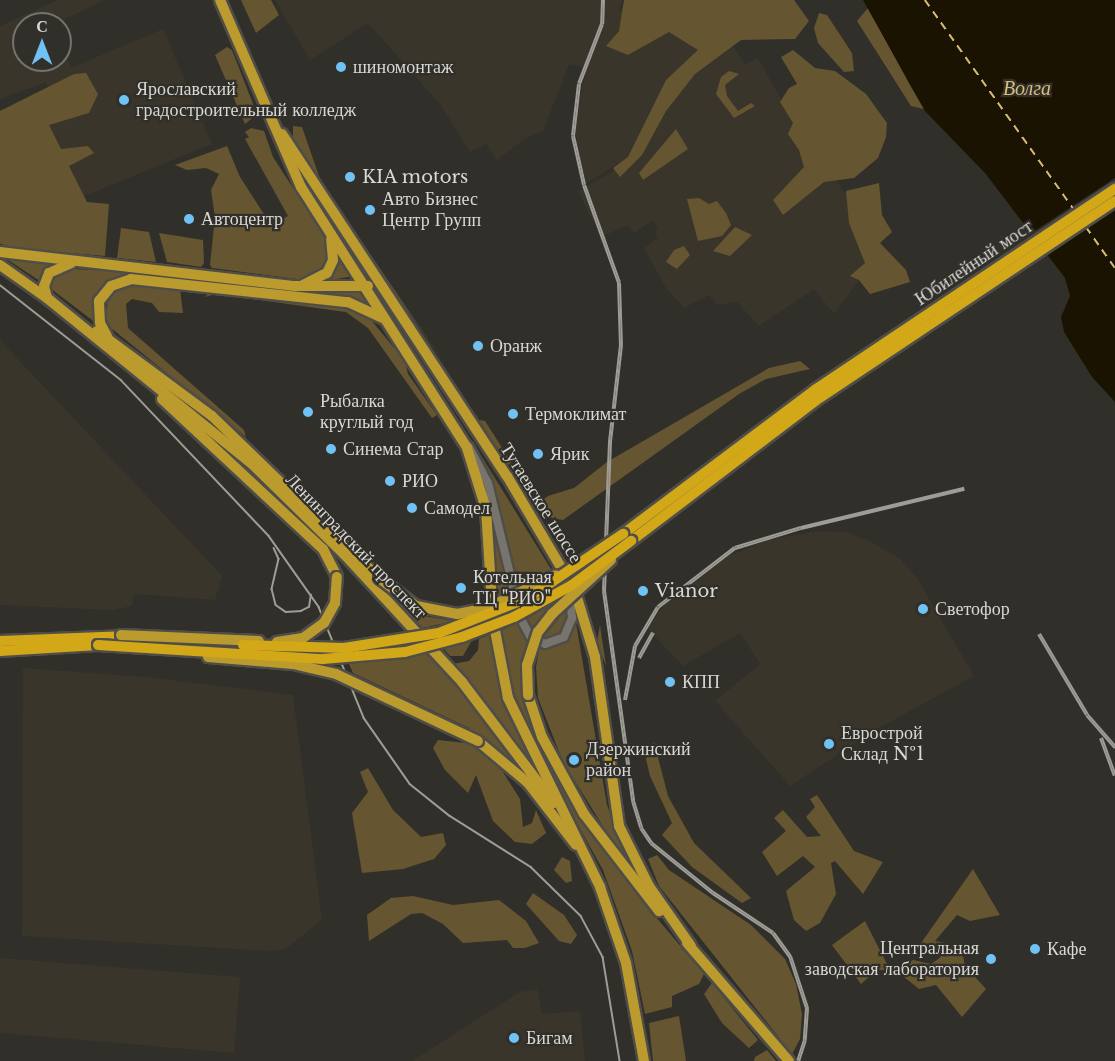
<!DOCTYPE html>
<html>
<head>
<meta charset="utf-8">
<style>
	body { margin:0 }
	#map { position:relative; width:1115px; height:1061px; overflow:hidden; background:#312f2a; font-family:"Libre Baskerville",serif }
	div>[style] { position:absolute }
	[style*='--x'] { left:calc(var(--x)*1px); top:calc(var(--y)*1px); width:calc(var(--w)*1px); rotate:calc(var(--a)*1deg) }
	.built>* { inset:0; background:#3a352a }
	.green>* { inset:0; background:#655631 }
	.water>* { inset:0; background:#1b1301 }
	.pier>* { inset:0; background:#312f2a }
	.ferry>* { height:1.5px; margin-top:-0.75px; transform-origin:0; background:repeating-linear-gradient(90deg,#d8bc78 0 8px,transparent 0 14px) }
	.roads { filter:drop-shadow(2px 0 #4f4d48) drop-shadow(-2px 0 #4f4d48) drop-shadow(0 2px #4f4d48) drop-shadow(0 -2px #4f4d48) }
	.tertiary>* { height:8px; margin:-4px; padding:0 4px; transform-origin:4px; border-radius:4px; background:#77746e }
	.primary>* { height:10px; margin:-5px; padding:0 5px; transform-origin:5px; border-radius:5px; background:#bb9a2e }
	.trunk>* { height:10px; margin:-5px; padding:0 5px; transform-origin:5px; border-radius:5px; background:#d2a718 }
	.tram>* { height:1.5px; margin:-0.75px; padding:0 0.75px; transform-origin:0.75px; border-radius:0.75px; background:#9d9c97 }
	.rail>* { height:4px; margin-top:-2px; transform-origin:0; background:repeating-linear-gradient(90deg,#312f2a 0 4.5px,#9d9c97 0 9px); box-sizing:border-box; border-block:2px solid #9d9c97 }
	.bridges { filter:drop-shadow(2px 0 #4f4d48) drop-shadow(-2px 0 #4f4d48) drop-shadow(0 2px #4f4d48) drop-shadow(0 -2px #4f4d48) }
	.primary-bridge>* { height:10px; margin:-5px; padding:0 5px; transform-origin:5px; border-radius:5px; background:#bb9a2e }
	.trunk-bridge>* { height:10px; margin:-5px; padding:0 5px; transform-origin:5px; border-radius:5px; background:#d2a718 }
	.dots>* { width:16px; height:16px; translate:-50% -50%; box-sizing:border-box; border:3px solid #312f2a; border-radius:50% }
	span { translate:-50% -50%; white-space:nowrap; text-align:center; line-height:1.15; -webkit-text-stroke:4.5px #312f2a; paint-order:stroke }
	.poi-label { font-size:18px; color:#d9d8d4 }
	.left { translate:0 -50%; text-align:left }
	.right { translate:-100% -50%; text-align:right }
	.street-label { font-size:18px; color:#d9d8d4 }
	.water-label { font-size:20px; color:#d8bc78; font-style:italic }
	.north { position:absolute; left:12px; top:12px; width:60px; height:60px; box-sizing:border-box; background:#312f2a; border:2px solid #74736e; border-radius:50%; rotate:0deg; font-size:16px; font-weight:700; line-height:24px; text-align:center; color:#d9d8d4 }
	.north::after { content:''; display:block; margin:auto; width:21px; height:27px; background:#70c1f4; clip-path:polygon(50% 0,100% 100%,50% 72%,0 100%) }
</style>
</head>
<body>
<div id="map">
	<div class="built">
		<i style="clip-path:polygon(58px 0,105px 0,54px 24px,24px 24px,24px 60px,60px 60px,60px 39px,71px 68px,163px 29px,212px 144px,84px 196px,48px 125px,61px 118px,46px 82px,0 99px,0 26px)"></i>
		<i style="clip-path:polygon(275px 0,622px 0,619px 10px,626px 14px,610px 47px,628px 55px,669px 32px,724px 53px,733px 46px,745px 65px,758px 58px,781px 99px,857px 211px,874px 261px,834px 314px,814px 289px,759px 326px,737px 302px,717px 305px,709px 295px,684px 308px,666px 288px,644px 248px,658px 238px,654px 232px,658px 229px,653px 220px,634px 233px,628px 225px,601px 237px,578px 191px,617px 169px,624px 160px,586px 183px,578px 154px,575px 118px,587px 68px,569px 64px,543px 131px,524px 139px,497px 160px,486px 144px,470px 152px,440px 104px,368px 23px,310px 60px)"></i>
		<i style="clip-path:polygon(0 340px,222px 576px,215px 600px,135px 594px,132px 606px,113px 610px,0 605px)"></i>
		<i style="clip-path:polygon(819px 531px,846px 532px,870px 541px,900px 559px,917px 578px,974px 676px,875px 730px,790px 786px,715px 701px,760px 664px,740px 633px,683px 666px,647px 628px,665px 604px,727px 557px,767px 540px)"></i>
		<i style="clip-path:polygon(23px 668px,146px 677px,293px 695px,322px 920px,284px 950px,269px 951px,22px 936px)"></i>
		<i style="clip-path:polygon(0 958px,240px 977px,234px 1053px,0 1033px)"></i>
		<i style="clip-path:polygon(537px 989px,542px 1014px,580px 1011px,585px 1061px,412px 1061px,520px 992px)"></i>
	</div>
	<div class="green">
		<i style="clip-path:polygon(241px 0,271px 0,279px 15px,256px 33px)"></i>
		<i style="clip-path:polygon(624px 0,794px 0,809px 21px,795px 39px,741px 40px,695px 74px,666px 111px,642px 155px,620px 177px,613px 168px,628px 157px,666px 80px,698px 50px,669px 32px,628px 55px,606px 46px,619px 31px)"></i>
		<i style="clip-path:polygon(868px 8px,911px 87px,924px 109px,911px 106px,857px 21px)"></i>
		<i style="clip-path:polygon(819px 13px,827px 15px,852px 53px,854px 71px,844px 72px,818px 43px,814px 28px)"></i>
		<i style="clip-path:polygon(227px 47px,232px 50px,257px 114px,245px 124px,215px 55px)"></i>
		<i style="clip-path:polygon(793px 50px,815px 68px,835px 71px,866px 94px,887px 123px,886px 137px,878px 158px,854px 178px,824px 182px,783px 215px,773px 200px,804px 167px,799px 150px,788px 134px,793px 123px,780px 102px,789px 88px,797px 84px,781px 57px)"></i>
		<i style="clip-path:polygon(729px 71px,739px 74px,725px 85px,727px 96px,738px 111px,751px 103px,755px 106px,734px 118px,716px 94px,721px 77px)"></i>
		<i style="clip-path:polygon(86px 73px,98px 94px,89px 113px,49px 125px,61px 149px,88px 146px,94px 153px,69px 166px,87px 202px,109px 204px,105px 256px,22px 249px,0 244px,0 111px,74px 74px)"></i>
		<i style="clip-path:polygon(293px 126px,302px 127px,321px 182px,449px 370px,323px 189px,293px 138px)"></i>
		<i style="clip-path:polygon(251px 128px,264px 131px,273px 157px,328px 242px,329px 255px,322px 272px,305px 280px,212px 268px,210px 265px,215px 217px,211px 190px,219px 174px,206px 168px,187px 170px,175px 165px,227px 146px,240px 177px,271px 225px,288px 216px,245px 139px,249px 137px,245px 132px)"></i>
		<i style="clip-path:polygon(676px 129px,688px 149px,643px 180px,639px 173px)"></i>
		<i style="clip-path:polygon(879px 183px,882px 215px,892px 232px,880px 243px,906px 270px,910px 282px,870px 294px,859px 280px,850px 276px,865px 263px,849px 223px,846px 191px)"></i>
		<i style="clip-path:polygon(699px 198px,709px 204px,717px 201px,726px 213px,731px 225px,722px 236px,698px 241px,687px 199px)"></i>
		<i style="clip-path:polygon(735px 227px,752px 235px,730px 256px,713px 251px)"></i>
		<i style="clip-path:polygon(121px 228px,149px 232px,156px 262px,117px 258px)"></i>
		<i style="clip-path:polygon(159px 233px,203px 240px,204px 263px,201px 267px,167px 262px)"></i>
		<i style="clip-path:polygon(684px 246px,690px 255px,677px 269px,666px 262px,674px 250px)"></i>
		<i style="clip-path:polygon(337px 250px,354px 276px,325px 281px,335px 266px)"></i>
		<i style="clip-path:polygon(2px 256px,56px 262px,42px 274px,40px 281px)"></i>
		<i style="clip-path:polygon(64px 270px,74px 269px,136px 272px,115px 277px,103px 286px,94px 305px,96px 323px,50px 288px,53px 276px)"></i>
		<i style="clip-path:polygon(137px 283px,180px 288px,183px 313px,159px 312px,152px 303px,132px 299px,126px 304px,128px 328px,244px 430px,246px 437px,111px 328px,105px 317px,109px 296px,125px 285px)"></i>
		<i style="clip-path:polygon(364px 290px,374px 308px,347px 298px,314px 293px)"></i>
		<i style="clip-path:polygon(211px 291px,346px 306px,366px 314px,405px 361px,408px 374px,437px 415px,432px 418px,368px 328px,346px 312px,216px 294px,205px 297px)"></i>
		<i style="clip-path:polygon(800px 361px,810px 369px,766px 379px,739px 394px,563px 520px,547px 517px,540px 507px,540px 502px,548px 496px,574px 488px,607px 462px,769px 368px)"></i>
		<i style="clip-path:polygon(479px 420px,485px 421px,515px 468px,509px 468px)"></i>
		<i style="clip-path:polygon(480px 454px,551px 569px,518px 588px,495px 492px)"></i>
		<i style="clip-path:polygon(492px 519px,510px 592px,496px 598px,494px 548px)"></i>
		<i style="clip-path:polygon(386px 593px,418px 615px,454px 621px,423px 628px)"></i>
		<i style="clip-path:polygon(553px 603px,542px 615px,531px 632px,525px 620px)"></i>
		<i style="clip-path:polygon(567px 608px,569px 617px,563px 633px,543px 638px)"></i>
		<i style="clip-path:polygon(519px 622px,527px 641px,521px 665px,523px 699px,530px 725px,553px 772px,634px 891px,704px 974px,699px 984px,672px 996px,672px 1007px,645px 1014px,632px 951px,603px 870px,538px 753px,511px 693px,500px 631px)"></i>
		<i style="clip-path:polygon(576px 623px,607px 805px,634px 876px,563px 762px,538px 698px,536px 667px,540px 645px,565px 642px)"></i>
		<i style="clip-path:polygon(600px 625px,606px 666px,597px 642px)"></i>
		<i style="clip-path:polygon(489px 635px,500px 693px,538px 773px,453px 664px,469px 661px,478px 650px,479px 639px)"></i>
		<i style="clip-path:polygon(472px 640px,463px 656px,450px 656px,444px 649px)"></i>
		<i style="clip-path:polygon(430px 653px,459px 686px,531px 781px,469px 728px,353px 673px,349px 664px)"></i>
		<i style="clip-path:polygon(438px 740px,475px 744px,494px 758px,520px 799px,523px 827px,532px 823px,536px 810px,546px 833px,532px 844px,515px 842px,493px 821px,476px 775px,468px 793px,445px 770px,433px 748px)"></i>
		<i style="clip-path:polygon(654px 742px,668px 796px,694px 843px,751px 898px,742px 903px,692px 867px,662px 835px,672px 823px,650px 776px,646px 759px)"></i>
		<i style="clip-path:polygon(368px 768px,393px 810px,421px 837px,443px 833px,446px 845px,434px 859px,403px 869px,362px 873px,352px 813px,368px 792px,360px 772px)"></i>
		<i style="clip-path:polygon(817px 795px,854px 851px,883px 862px,863px 894px,835px 861px,831px 863px,836px 894px,820px 923px,806px 931px,794px 920px,786px 891px,815px 867px,803px 856px,777px 876px,762px 852px,786px 831px,774px 818px,783px 810px,807px 837px,821px 836px,806px 817px,815px 807px,810px 799px)"></i>
		<i style="clip-path:polygon(657px 855px,669px 870px,751px 925px,785px 959px,796px 984px,802px 1014px,800px 1039px,792px 1054px,659px 886px,648px 859px)"></i>
		<i style="clip-path:polygon(562px 857px,570px 861px,572px 881px,566px 883px,554px 870px)"></i>
		<i style="clip-path:polygon(973px 869px,1000px 915px,970px 921px,957px 915px,935px 941px,961px 946px,965px 966px,986px 989px,962px 1017px,936px 985px,919px 989px,894px 969px,913px 960px,931px 964px,941px 957px,919px 946px)"></i>
		<i style="clip-path:polygon(533px 893px,564px 915px,577px 935px,571px 944px,559px 941px,526px 904px)"></i>
		<i style="clip-path:polygon(413px 896px,453px 905px,499px 900px,526px 921px,539px 943px,525px 948px,513px 948px,507px 940px,463px 943px,443px 924px,422px 913px,411px 914px,369px 941px,367px 915px,391px 898px)"></i>
		<i style="clip-path:polygon(865px 921px,890px 970px,877px 970px,861px 984px,832px 945px)"></i>
		<i style="clip-path:polygon(712px 983px,758px 1040px,749px 1048px,722px 1023px,704px 994px)"></i>
		<i style="clip-path:polygon(679px 1016px,686px 1061px,653px 1061px,649px 1023px)"></i>
		<i style="clip-path:polygon(767px 1050px,776px 1061px,754px 1061px,755px 1057px)"></i>
	</div>
	<div class="water">
		<i style="clip-path:polygon(863px 0,1115px 0,1115px 402px,1092px 377px,1064px 332px,1061px 317px,1070px 296px,1065px 278px,985px 173px,925px 111px)"></i>
	</div>
	<div class="pier">
		<i style="clip-path:polygon(1115px 178px,1115px 210px,1046px 256px,1030px 234px)"></i>
	</div>
	<div class="ferry">
		<i style="--x:925;--y:0;--w:259;--a:54.6"></i>
		<i style="--x:1086;--y:227;--w:50;--a:54.7"></i>
	</div>
	<div class="roads">
		<div class="tertiary">
			<i style="--x:469;--y:447;--w:41;--a:62.2"></i>
			<i style="--x:488;--y:483;--w:140;--a:76.4"></i>
			<i style="--x:521;--y:619;--w:19;--a:62"></i>
			<i style="--x:530;--y:636;--w:17;--a:28"></i>
			<i style="--x:545;--y:644;--w:20;--a:-20"></i>
			<i style="--x:564;--y:637;--w:21;--a:-67"></i>
			<i style="--x:572;--y:618;--w:25;--a:-95"></i>
		</div>
		<div class="primary">
			<i style="--x:220;--y:0;--w:204;--a:66.6"></i>
			<i style="--x:301;--y:187;--w:309;--a:57.5"></i>
			<i style="--x:467;--y:448;--w:64;--a:72.7"></i>
			<i style="--x:486;--y:509;--w:111;--a:86.4"></i>
			<i style="--x:493;--y:620;--w:79;--a:79.1"></i>
			<i style="--x:508;--y:698;--w:210;--a:64"></i>
			<i style="--x:600;--y:887;--w:80;--a:71.1"></i>
			<i style="--x:626;--y:963;--w:100;--a:79.6"></i>
			<i style="--x:282;--y:134;--w:409;--a:56.7"></i>
			<i style="--x:507;--y:476;--w:134;--a:59.4"></i>
			<i style="--x:575;--y:591;--w:69;--a:73.1"></i>
			<i style="--x:595;--y:657;--w:171;--a:81.9"></i>
			<i style="--x:619;--y:826;--w:67;--a:63.4"></i>
			<i style="--x:649;--y:886;--w:73;--a:55"></i>
			<i style="--x:0;--y:252;--w:297;--a:6.6"></i>
			<i style="--x:295;--y:286;--w:73;--a:0"></i>
			<i style="--x:0;--y:265;--w:62;--a:35.2"></i>
			<i style="--x:303;--y:285;--w:27;--a:-27"></i>
			<i style="--x:327;--y:273;--w:14;--a:-65"></i>
			<i style="--x:333;--y:260;--w:21;--a:-95"></i>
			<i style="--x:47;--y:298;--w:262;--a:39"></i>
			<i style="--x:251;--y:463;--w:132;--a:44.4"></i>
			<i style="--x:345;--y:555;--w:173;--a:47.3"></i>
			<i style="--x:462;--y:682;--w:152;--a:52.8"></i>
			<i style="--x:47;--y:298;--w:12;--a:-104"></i>
			<i style="--x:44;--y:286;--w:14;--a:-69"></i>
			<i style="--x:49;--y:273;--w:24;--a:-24"></i>
			<i style="--x:97;--y:331;--w:143;--a:36.5"></i>
			<i style="--x:212;--y:416;--w:233;--a:44.1"></i>
			<i style="--x:107;--y:336;--w:15;--a:-118"></i>
			<i style="--x:100;--y:323;--w:22;--a:-93"></i>
			<i style="--x:99;--y:301;--w:19;--a:-51"></i>
			<i style="--x:111;--y:286;--w:21;--a:-19"></i>
			<i style="--x:131;--y:279;--w:218;--a:6.1"></i>
			<i style="--x:348;--y:302;--w:38;--a:25"></i>
			<i style="--x:162;--y:399;--w:220;--a:43"></i>
			<i style="--x:323;--y:549;--w:31;--a:63"></i>
			<i style="--x:528;--y:695;--w:44;--a:71.6"></i>
			<i style="--x:542;--y:737;--w:88;--a:61.4"></i>
			<i style="--x:584;--y:814;--w:123;--a:52.3"></i>
			<i style="--x:478;--y:741;--w:65;--a:40"></i>
			<i style="--x:528;--y:783;--w:78;--a:52.3"></i>
			<i style="--x:687;--y:943;--w:156;--a:49.2"></i>
		</div>
		<div class="trunk">
			<i style="--x:623;--y:534;--w:241;--a:-36.9"></i>
			<i style="--x:816;--y:389;--w:360;--a:-33.8"></i>
			<i style="--x:631;--y:541;--w:238;--a:-37.2"></i>
			<i style="--x:821;--y:397;--w:353;--a:-33.7"></i>
			<i style="--x:0;--y:641;--w:128;--a:-2.2"></i>
			<i style="--x:0;--y:651;--w:98;--a:-3.5"></i>
		</div>
	</div>
	<div class="tram">
		<i style="--x:0;--y:285;--w:154;--a:38.1"></i>
		<i style="--x:121;--y:380;--w:215;--a:46.5"></i>
		<i style="--x:269;--y:536;--w:87;--a:54.8"></i>
		<i style="--x:319;--y:607;--w:120;--a:67.9"></i>
		<i style="--x:364;--y:718;--w:80;--a:55.1"></i>
		<i style="--x:410;--y:784;--w:51;--a:38.7"></i>
		<i style="--x:450;--y:816;--w:96;--a:32.2"></i>
		<i style="--x:531;--y:867;--w:70;--a:44.4"></i>
		<i style="--x:581;--y:916;--w:47;--a:61.8"></i>
		<i style="--x:603;--y:957;--w:105;--a:80.7"></i>
		<i style="--x:274;--y:548;--w:12;--a:66"></i>
		<i style="--x:279;--y:559;--w:31;--a:103"></i>
		<i style="--x:272;--y:589;--w:16;--a:76"></i>
		<i style="--x:276;--y:605;--w:12;--a:35"></i>
		<i style="--x:286;--y:612;--w:15;--a:-4"></i>
		<i style="--x:301;--y:611;--w:9;--a:-27"></i>
		<i style="--x:309;--y:607;--w:12;--a:-81"></i>
	</div>
	<div class="rail">
		<i style="--x:603;--y:0;--w:24;--a:92"></i>
		<i style="--x:602;--y:24;--w:64;--a:111"></i>
		<i style="--x:579;--y:84;--w:52;--a:96.6"></i>
		<i style="--x:573;--y:136;--w:50;--a:77.3"></i>
		<i style="--x:584;--y:185;--w:104;--a:70.3"></i>
		<i style="--x:619;--y:283;--w:62;--a:88.2"></i>
		<i style="--x:621;--y:345;--w:98;--a:96.5"></i>
		<i style="--x:610;--y:442;--w:149;--a:92.3"></i>
		<i style="--x:604;--y:591;--w:212;--a:82.1"></i>
		<i style="--x:633;--y:801;--w:28;--a:73"></i>
		<i style="--x:641;--y:828;--w:18;--a:56"></i>
		<i style="--x:651;--y:843;--w:80;--a:38.9"></i>
		<i style="--x:713;--y:893;--w:72;--a:33.7"></i>
		<i style="--x:773;--y:933;--w:29;--a:54"></i>
		<i style="--x:790;--y:956;--w:55;--a:71.9"></i>
		<i style="--x:807;--y:1008;--w:32;--a:94"></i>
		<i style="--x:805;--y:1040;--w:22;--a:108"></i>
		<i style="--x:1039;--y:634;--w:94;--a:59.3"></i>
		<i style="--x:1087;--y:715;--w:43;--a:48.8"></i>
		<i style="--x:639;--y:658;--w:29;--a:-61"></i>
		<i style="--x:625;--y:700;--w:55;--a:-79.5"></i>
		<i style="--x:635;--y:646;--w:45;--a:-59.5"></i>
		<i style="--x:658;--y:607;--w:97;--a:-37.5"></i>
		<i style="--x:735;--y:548;--w:69;--a:-16.9"></i>
		<i style="--x:801;--y:528;--w:168;--a:-13.5"></i>
		<i style="--x:1101;--y:738;--w:40;--a:69.8"></i>
	</div>
	<div class="bridges">
		<div class="primary-bridge">
			<i style="--x:379;--y:578;--w:46;--a:37.1"></i>
			<i style="--x:416;--y:606;--w:42;--a:11"></i>
			<i style="--x:457;--y:614;--w:31;--a:-11"></i>
			<i style="--x:487;--y:608;--w:76;--a:-25.6"></i>
			<i style="--x:121;--y:635;--w:138;--a:2.5"></i>
			<i style="--x:277;--y:642;--w:26;--a:-9"></i>
			<i style="--x:303;--y:638;--w:26;--a:-36"></i>
			<i style="--x:324;--y:623;--w:23;--a:-61"></i>
			<i style="--x:335;--y:603;--w:26;--a:-86"></i>
			<i style="--x:208;--y:657;--w:85;--a:4.7"></i>
			<i style="--x:293;--y:664;--w:44;--a:13.1"></i>
			<i style="--x:336;--y:674;--w:157;--a:25.3"></i>
			<i style="--x:528;--y:695;--w:30;--a:-92"></i>
			<i style="--x:527;--y:665;--w:35;--a:-72"></i>
			<i style="--x:538;--y:632;--w:23;--a:-52"></i>
			<i style="--x:552;--y:614;--w:80;--a:-42.5"></i>
		</div>
		<div class="trunk-bridge">
			<i style="--x:98;--y:645;--w:225;--a:3.6"></i>
			<i style="--x:323;--y:659;--w:82;--a:-4.9"></i>
			<i style="--x:405;--y:652;--w:59;--a:-14.7"></i>
			<i style="--x:462;--y:637;--w:56;--a:-21"></i>
			<i style="--x:514;--y:617;--w:66;--a:-28.9"></i>
			<i style="--x:572;--y:585;--w:74;--a:-36.7"></i>
			<i style="--x:243;--y:645;--w:101;--a:1.7"></i>
			<i style="--x:344;--y:648;--w:96;--a:-9"></i>
			<i style="--x:439;--y:633;--w:96;--a:-21.5"></i>
			<i style="--x:528;--y:598;--w:115;--a:-34"></i>
		</div>
	</div>
	<div class="dots">
		<i style="left:341px;top:67px;background:#70c1f4"></i>
		<i style="left:124px;top:100px;background:#70c1f4"></i>
		<i style="left:350px;top:177px;background:#70c1f4"></i>
		<i style="left:370px;top:210px;background:#70c1f4"></i>
		<i style="left:189px;top:219px;background:#70c1f4"></i>
		<i style="left:478px;top:346px;background:#70c1f4"></i>
		<i style="left:308px;top:412px;background:#70c1f4"></i>
		<i style="left:513px;top:414px;background:#70c1f4"></i>
		<i style="left:331px;top:449px;background:#70c1f4"></i>
		<i style="left:538px;top:454px;background:#70c1f4"></i>
		<i style="left:390px;top:481px;background:#70c1f4"></i>
		<i style="left:412px;top:508px;background:#70c1f4"></i>
		<i style="left:461px;top:588px;background:#70c1f4"></i>
		<i style="left:643px;top:591px;background:#70c1f4"></i>
		<i style="left:923px;top:609px;background:#70c1f4"></i>
		<i style="left:670px;top:682px;background:#70c1f4"></i>
		<i style="left:829px;top:744px;background:#70c1f4"></i>
		<i style="left:574px;top:760px;background:#70c1f4"></i>
		<i style="left:1035px;top:949px;background:#70c1f4"></i>
		<i style="left:991px;top:959px;background:#70c1f4"></i>
		<i style="left:514px;top:1038px;background:#70c1f4"></i>
	</div>
	<div class="poi-label">
		<span class="left" style="left:353px;top:67px">шиномонтаж</span>
		<span class="left" style="left:136px;top:100px">Ярославский<br>градостроительный колледж</span>
		<span class="left" style="left:362px;top:177px">KIA motors</span>
		<span class="left" style="left:382px;top:210px">Авто Бизнес<br>Центр Групп</span>
		<span class="left" style="left:201px;top:219px">Автоцентр</span>
		<span class="left" style="left:490px;top:346px">Оранж</span>
		<span class="left" style="left:320px;top:412px">Рыбалка<br>круглый год</span>
		<span class="left" style="left:525px;top:414px">Термоклимат</span>
		<span class="left" style="left:343px;top:449px">Синема Стар</span>
		<span class="left" style="left:550px;top:454px">Ярик</span>
		<span class="left" style="left:402px;top:481px">РИО</span>
		<span class="left" style="left:424px;top:508px">Самодел</span>
		<span class="left" style="left:473px;top:588px">Котельная<br>ТЦ "РИО"</span>
		<span class="left" style="left:655px;top:591px">Vianor</span>
		<span class="left" style="left:935px;top:609px">Светофор</span>
		<span class="left" style="left:682px;top:682px">КПП</span>
		<span class="left" style="left:841px;top:744px">Еврострой<br>Склад №1</span>
		<span class="left" style="left:586px;top:760px">Дзержинский<br>район</span>
		<span class="right" style="left:979px;top:959px">Центральная<br>заводская лаборатория</span>
		<span class="left" style="left:1047px;top:949px">Кафе</span>
		<span class="left" style="left:526px;top:1038px">Бигам</span>
	</div>
	<div class="street-label">
		<span style="left:974px;top:263px;rotate:-34deg">Юбилейный мост</span>
		<span style="left:541px;top:503px;rotate:58deg">Тутаевское шоссе</span>
		<span style="left:356px;top:546px;rotate:46deg">Ленинградский проспект</span>
	</div>
	<div class="water-label">
		<span style="left:1027px;top:88px">Волга</span>
	</div>
	<div class="north">С</div>
</div>
</body>
</html>
